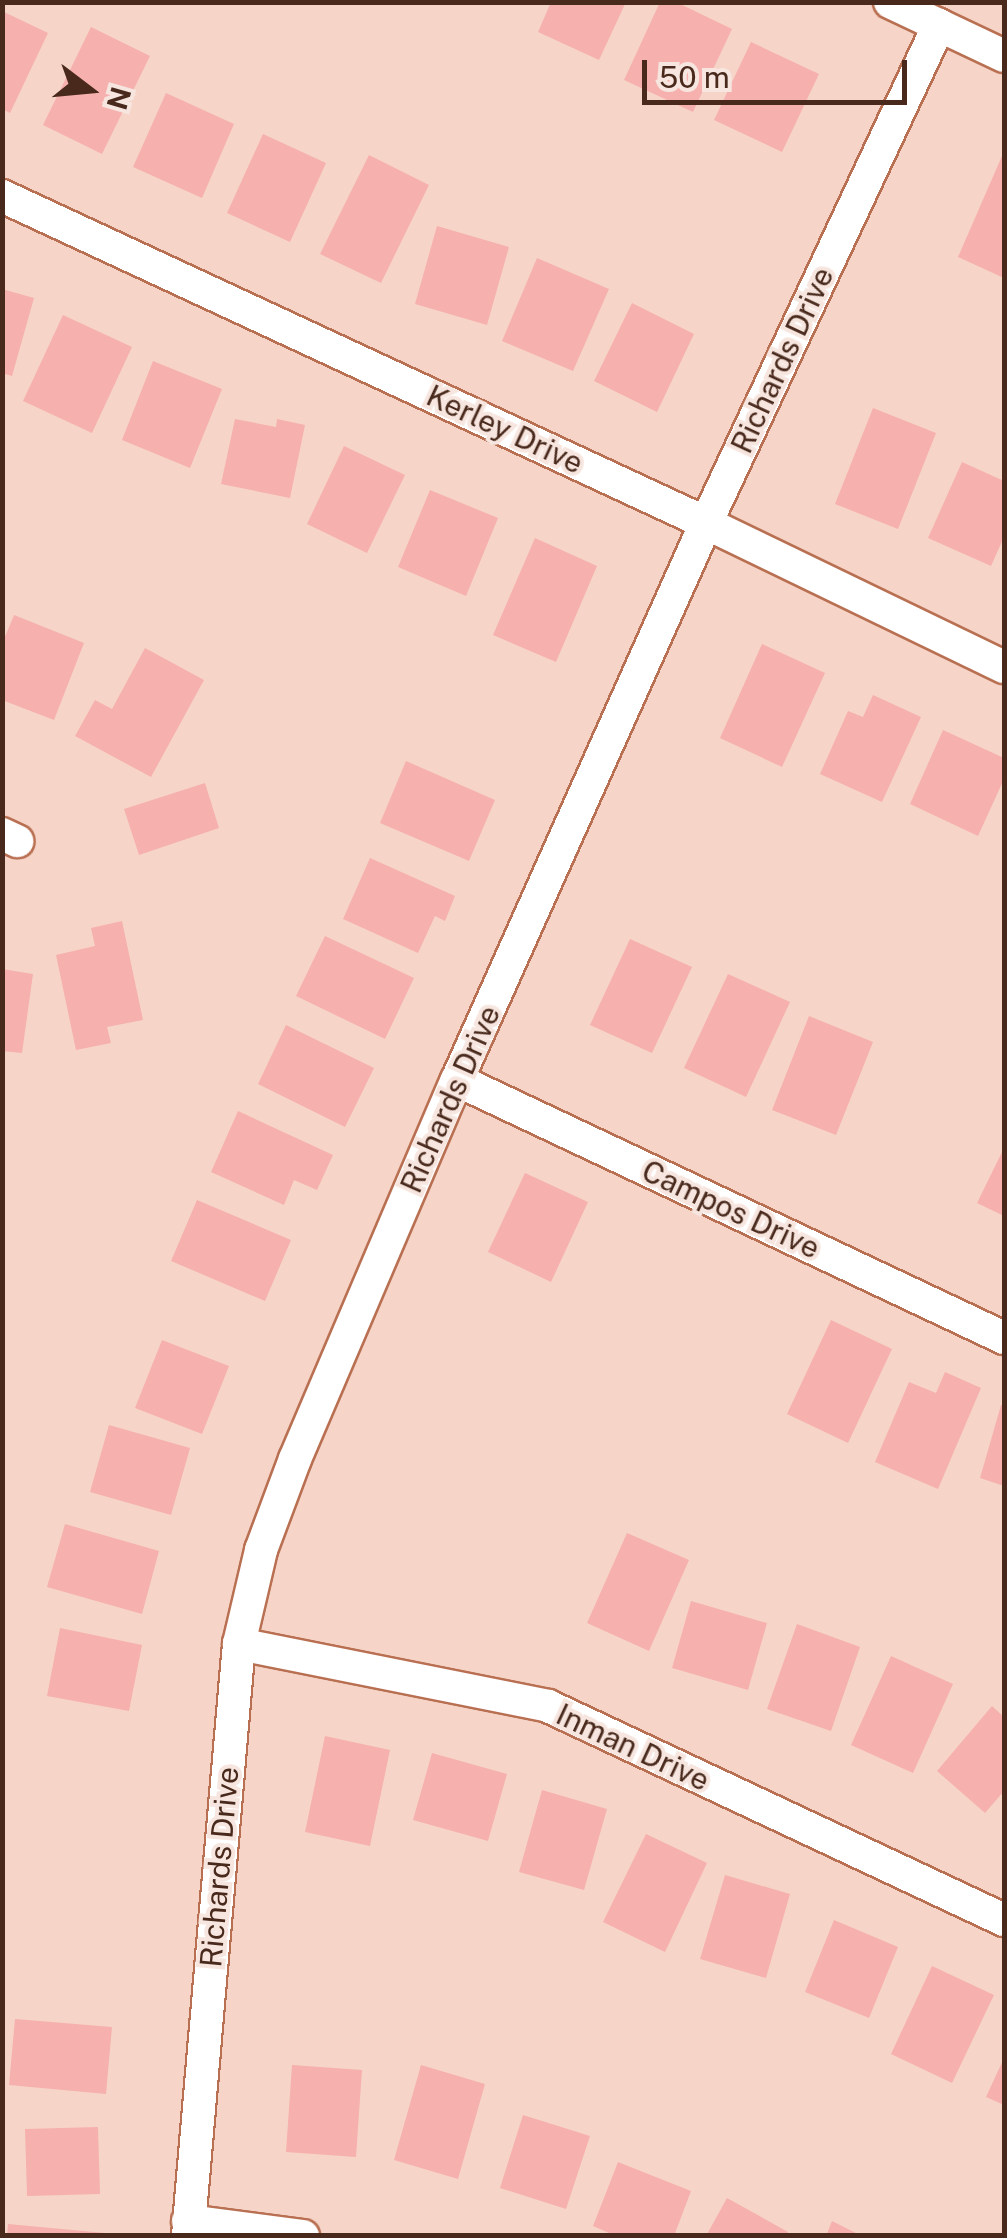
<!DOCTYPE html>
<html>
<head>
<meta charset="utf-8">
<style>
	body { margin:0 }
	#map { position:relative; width:1007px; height:2238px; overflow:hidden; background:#f6d5c8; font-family:"Public Sans",sans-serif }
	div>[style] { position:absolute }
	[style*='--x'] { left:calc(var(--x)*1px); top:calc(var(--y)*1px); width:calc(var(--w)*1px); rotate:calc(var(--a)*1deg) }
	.building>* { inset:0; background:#f6b0ad }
	.roads { filter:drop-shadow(2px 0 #b97052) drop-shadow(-2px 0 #b97052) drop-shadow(0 2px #b97052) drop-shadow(0 -2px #b97052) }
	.street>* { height:32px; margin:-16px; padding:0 16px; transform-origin:16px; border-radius:16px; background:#fff }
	span { translate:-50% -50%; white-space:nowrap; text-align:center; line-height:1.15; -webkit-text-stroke:8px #f7e6df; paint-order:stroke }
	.street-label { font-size:30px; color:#48291c }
	.frame { position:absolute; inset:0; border:5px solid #48291c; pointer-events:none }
	.north { position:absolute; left:40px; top:40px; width:100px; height:100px; -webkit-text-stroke:8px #f7e6df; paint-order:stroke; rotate:106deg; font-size:28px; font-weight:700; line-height:40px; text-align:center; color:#48291c }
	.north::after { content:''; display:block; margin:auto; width:35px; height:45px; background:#48291c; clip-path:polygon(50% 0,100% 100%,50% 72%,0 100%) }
	.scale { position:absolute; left:642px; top:60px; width:265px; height:45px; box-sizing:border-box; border:5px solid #48291c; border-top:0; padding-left:12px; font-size:30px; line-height:35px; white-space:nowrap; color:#48291c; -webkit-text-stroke:8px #f7e6df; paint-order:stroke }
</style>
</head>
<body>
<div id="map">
	<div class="building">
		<i style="clip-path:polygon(551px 2px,626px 2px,599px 60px,538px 32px)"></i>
		<i style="clip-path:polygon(660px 2px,676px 2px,732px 29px,693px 112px,624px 80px)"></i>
		<i style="clip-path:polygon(2px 11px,48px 33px,10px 113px,2px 109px)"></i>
		<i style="clip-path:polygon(91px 27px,150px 56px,102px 154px,43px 125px)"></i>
		<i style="clip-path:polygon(751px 42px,819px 74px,782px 152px,714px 120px)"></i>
		<i style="clip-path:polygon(166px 93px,234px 124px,202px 198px,133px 167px)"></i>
		<i style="clip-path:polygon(263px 134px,326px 163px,290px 242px,227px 213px)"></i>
		<i style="clip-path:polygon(369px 155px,429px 185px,381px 283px,320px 254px)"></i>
		<i style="clip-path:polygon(1002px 156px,1004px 157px,1004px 278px,958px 257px)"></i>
		<i style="clip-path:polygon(437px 226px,509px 247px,487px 325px,415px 304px)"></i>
		<i style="clip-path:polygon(537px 258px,609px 289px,573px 371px,502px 341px)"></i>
		<i style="clip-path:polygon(2px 289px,34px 298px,12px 376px,2px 373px)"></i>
		<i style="clip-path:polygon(632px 303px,694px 334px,657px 412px,594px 381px)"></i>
		<i style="clip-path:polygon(63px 315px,132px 347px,92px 433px,23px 401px)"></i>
		<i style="clip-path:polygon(153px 361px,222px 389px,190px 468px,122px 440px)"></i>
		<i style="clip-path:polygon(873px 408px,936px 433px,898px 529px,835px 504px)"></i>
		<i style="clip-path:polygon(235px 419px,276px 427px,277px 419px,305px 425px,290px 498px,221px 484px)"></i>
		<i style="clip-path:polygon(344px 446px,405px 475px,367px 553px,307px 524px)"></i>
		<i style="clip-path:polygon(962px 462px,1004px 481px,1004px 537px,991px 566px,928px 538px)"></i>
		<i style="clip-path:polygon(430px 490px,498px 518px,466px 596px,398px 567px)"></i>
		<i style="clip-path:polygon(535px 538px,597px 566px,556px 662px,493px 635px)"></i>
		<i style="clip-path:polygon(14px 615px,84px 643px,54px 720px,2px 700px,2px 644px)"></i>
		<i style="clip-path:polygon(762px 644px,825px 673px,782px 767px,720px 738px)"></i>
		<i style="clip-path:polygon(145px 648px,204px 680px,151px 777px,75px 736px,95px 700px,112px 709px)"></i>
		<i style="clip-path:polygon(873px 695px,921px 717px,882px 802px,820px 774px,848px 711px,863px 717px)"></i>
		<i style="clip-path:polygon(943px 730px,1004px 758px,1004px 779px,978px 836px,910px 804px)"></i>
		<i style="clip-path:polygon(406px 761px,495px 800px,469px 861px,380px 823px)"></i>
		<i style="clip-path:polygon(205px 783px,219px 828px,139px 855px,124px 809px)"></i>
		<i style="clip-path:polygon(370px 858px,455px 896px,445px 921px,435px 916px,418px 953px,343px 919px)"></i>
		<i style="clip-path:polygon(122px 921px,143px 1020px,107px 1027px,111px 1043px,76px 1050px,56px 955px,95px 946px,91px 928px)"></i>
		<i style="clip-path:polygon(325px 936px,414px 978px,385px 1039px,296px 996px)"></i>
		<i style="clip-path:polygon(630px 939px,692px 967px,652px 1053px,590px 1025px)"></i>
		<i style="clip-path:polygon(2px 969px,33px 974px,22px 1053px,2px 1051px)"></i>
		<i style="clip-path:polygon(728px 974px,790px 1002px,746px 1097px,684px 1068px)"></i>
		<i style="clip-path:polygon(809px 1016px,873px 1042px,836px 1135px,772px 1110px)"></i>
		<i style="clip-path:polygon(286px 1025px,374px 1068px,345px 1127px,258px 1084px)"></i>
		<i style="clip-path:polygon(238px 1111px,333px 1155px,317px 1190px,294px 1180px,284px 1205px,211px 1172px)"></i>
		<i style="clip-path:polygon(1004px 1148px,1004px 1216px,977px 1203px)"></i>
		<i style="clip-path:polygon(525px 1173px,588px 1202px,551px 1282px,488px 1252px)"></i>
		<i style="clip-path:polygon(197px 1200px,291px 1240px,265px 1301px,171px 1261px)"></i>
		<i style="clip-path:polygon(831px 1320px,892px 1349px,848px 1443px,787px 1414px)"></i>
		<i style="clip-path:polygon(162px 1340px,229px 1366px,202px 1434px,135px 1408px)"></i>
		<i style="clip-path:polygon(945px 1372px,981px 1388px,938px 1489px,875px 1462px,909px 1382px,936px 1393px)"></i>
		<i style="clip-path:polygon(1001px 1405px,1004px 1406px,1004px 1486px,980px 1478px)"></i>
		<i style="clip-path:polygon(109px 1425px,190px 1448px,171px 1515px,90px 1492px)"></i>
		<i style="clip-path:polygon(65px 1524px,159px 1551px,142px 1614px,47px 1587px)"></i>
		<i style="clip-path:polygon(627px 1533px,689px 1560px,649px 1651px,587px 1623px)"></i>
		<i style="clip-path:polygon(691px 1601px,767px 1623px,748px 1690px,672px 1668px)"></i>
		<i style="clip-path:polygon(797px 1624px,860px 1647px,831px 1731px,767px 1709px)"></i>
		<i style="clip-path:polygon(60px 1628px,142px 1645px,129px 1711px,47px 1696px)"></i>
		<i style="clip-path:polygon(891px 1656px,953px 1684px,913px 1773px,851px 1745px)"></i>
		<i style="clip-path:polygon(992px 1706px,1004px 1717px,1004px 1791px,985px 1813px,937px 1771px)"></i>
		<i style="clip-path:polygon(325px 1736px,390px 1750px,370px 1846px,305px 1832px)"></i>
		<i style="clip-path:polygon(432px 1753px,507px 1774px,488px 1841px,413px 1820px)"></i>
		<i style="clip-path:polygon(542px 1790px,607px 1809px,584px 1890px,519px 1872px)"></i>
		<i style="clip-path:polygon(646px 1834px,707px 1863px,665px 1952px,603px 1922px)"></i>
		<i style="clip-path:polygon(725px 1875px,790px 1894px,766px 1978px,700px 1959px)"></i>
		<i style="clip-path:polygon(834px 1920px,898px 1947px,869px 2018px,805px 1992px)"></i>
		<i style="clip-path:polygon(932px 1966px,994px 1995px,952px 2083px,891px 2054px)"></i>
		<i style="clip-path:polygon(15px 2019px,112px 2027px,106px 2094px,9px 2085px)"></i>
		<i style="clip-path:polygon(1004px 2058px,1004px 2105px,986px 2097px)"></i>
		<i style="clip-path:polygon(292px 2065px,362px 2070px,356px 2157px,286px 2152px)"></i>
		<i style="clip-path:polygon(421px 2065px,485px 2084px,458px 2179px,394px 2160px)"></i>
		<i style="clip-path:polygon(523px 2115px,590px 2136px,566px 2209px,500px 2188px)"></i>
		<i style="clip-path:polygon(98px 2127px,100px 2194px,27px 2196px,25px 2129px)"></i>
		<i style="clip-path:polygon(618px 2162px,691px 2191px,674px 2236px,616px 2236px,593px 2226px)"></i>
		<i style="clip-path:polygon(727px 2198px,788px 2232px,786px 2236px,706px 2236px)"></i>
		<i style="clip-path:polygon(832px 2221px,862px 2236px,826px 2236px)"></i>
		<i style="clip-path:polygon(8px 2224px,105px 2233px,105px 2236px,7px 2236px)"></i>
	</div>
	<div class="roads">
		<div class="street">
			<i style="--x:890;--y:2;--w:126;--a:25.3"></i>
			<i style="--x:2;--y:196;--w:776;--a:24.91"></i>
			<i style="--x:706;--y:523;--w:331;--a:25.8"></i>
			<i style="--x:2;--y:834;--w:17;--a:25"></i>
			<i style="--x:457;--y:1080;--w:605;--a:25.25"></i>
			<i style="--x:239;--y:1644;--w:315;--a:11.3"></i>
			<i style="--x:548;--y:1706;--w:504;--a:25.14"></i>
			<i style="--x:188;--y:2221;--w:116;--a:7.4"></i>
			<i style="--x:188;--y:2236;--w:594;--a:-85.08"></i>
			<i style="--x:239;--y:1644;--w:97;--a:-76.8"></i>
			<i style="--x:261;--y:1550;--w:97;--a:-69.5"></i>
			<i style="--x:295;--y:1459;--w:412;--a:-66.9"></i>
			<i style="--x:457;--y:1080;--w:610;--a:-65.91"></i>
			<i style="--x:706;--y:523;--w:550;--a:-64.93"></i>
		</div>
	</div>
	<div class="street-label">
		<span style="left:782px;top:360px;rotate:-65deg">Richards Drive</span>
		<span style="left:505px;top:429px;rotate:25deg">Kerley Drive</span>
		<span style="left:450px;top:1099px;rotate:-66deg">Richards Drive</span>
		<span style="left:731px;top:1209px;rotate:25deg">Campos Drive</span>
		<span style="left:633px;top:1747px;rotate:25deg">Inman Drive</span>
		<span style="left:219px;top:1867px;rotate:-85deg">Richards Drive</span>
	</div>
	<div class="frame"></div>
	<div class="north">N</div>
	<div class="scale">50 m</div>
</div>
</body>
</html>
